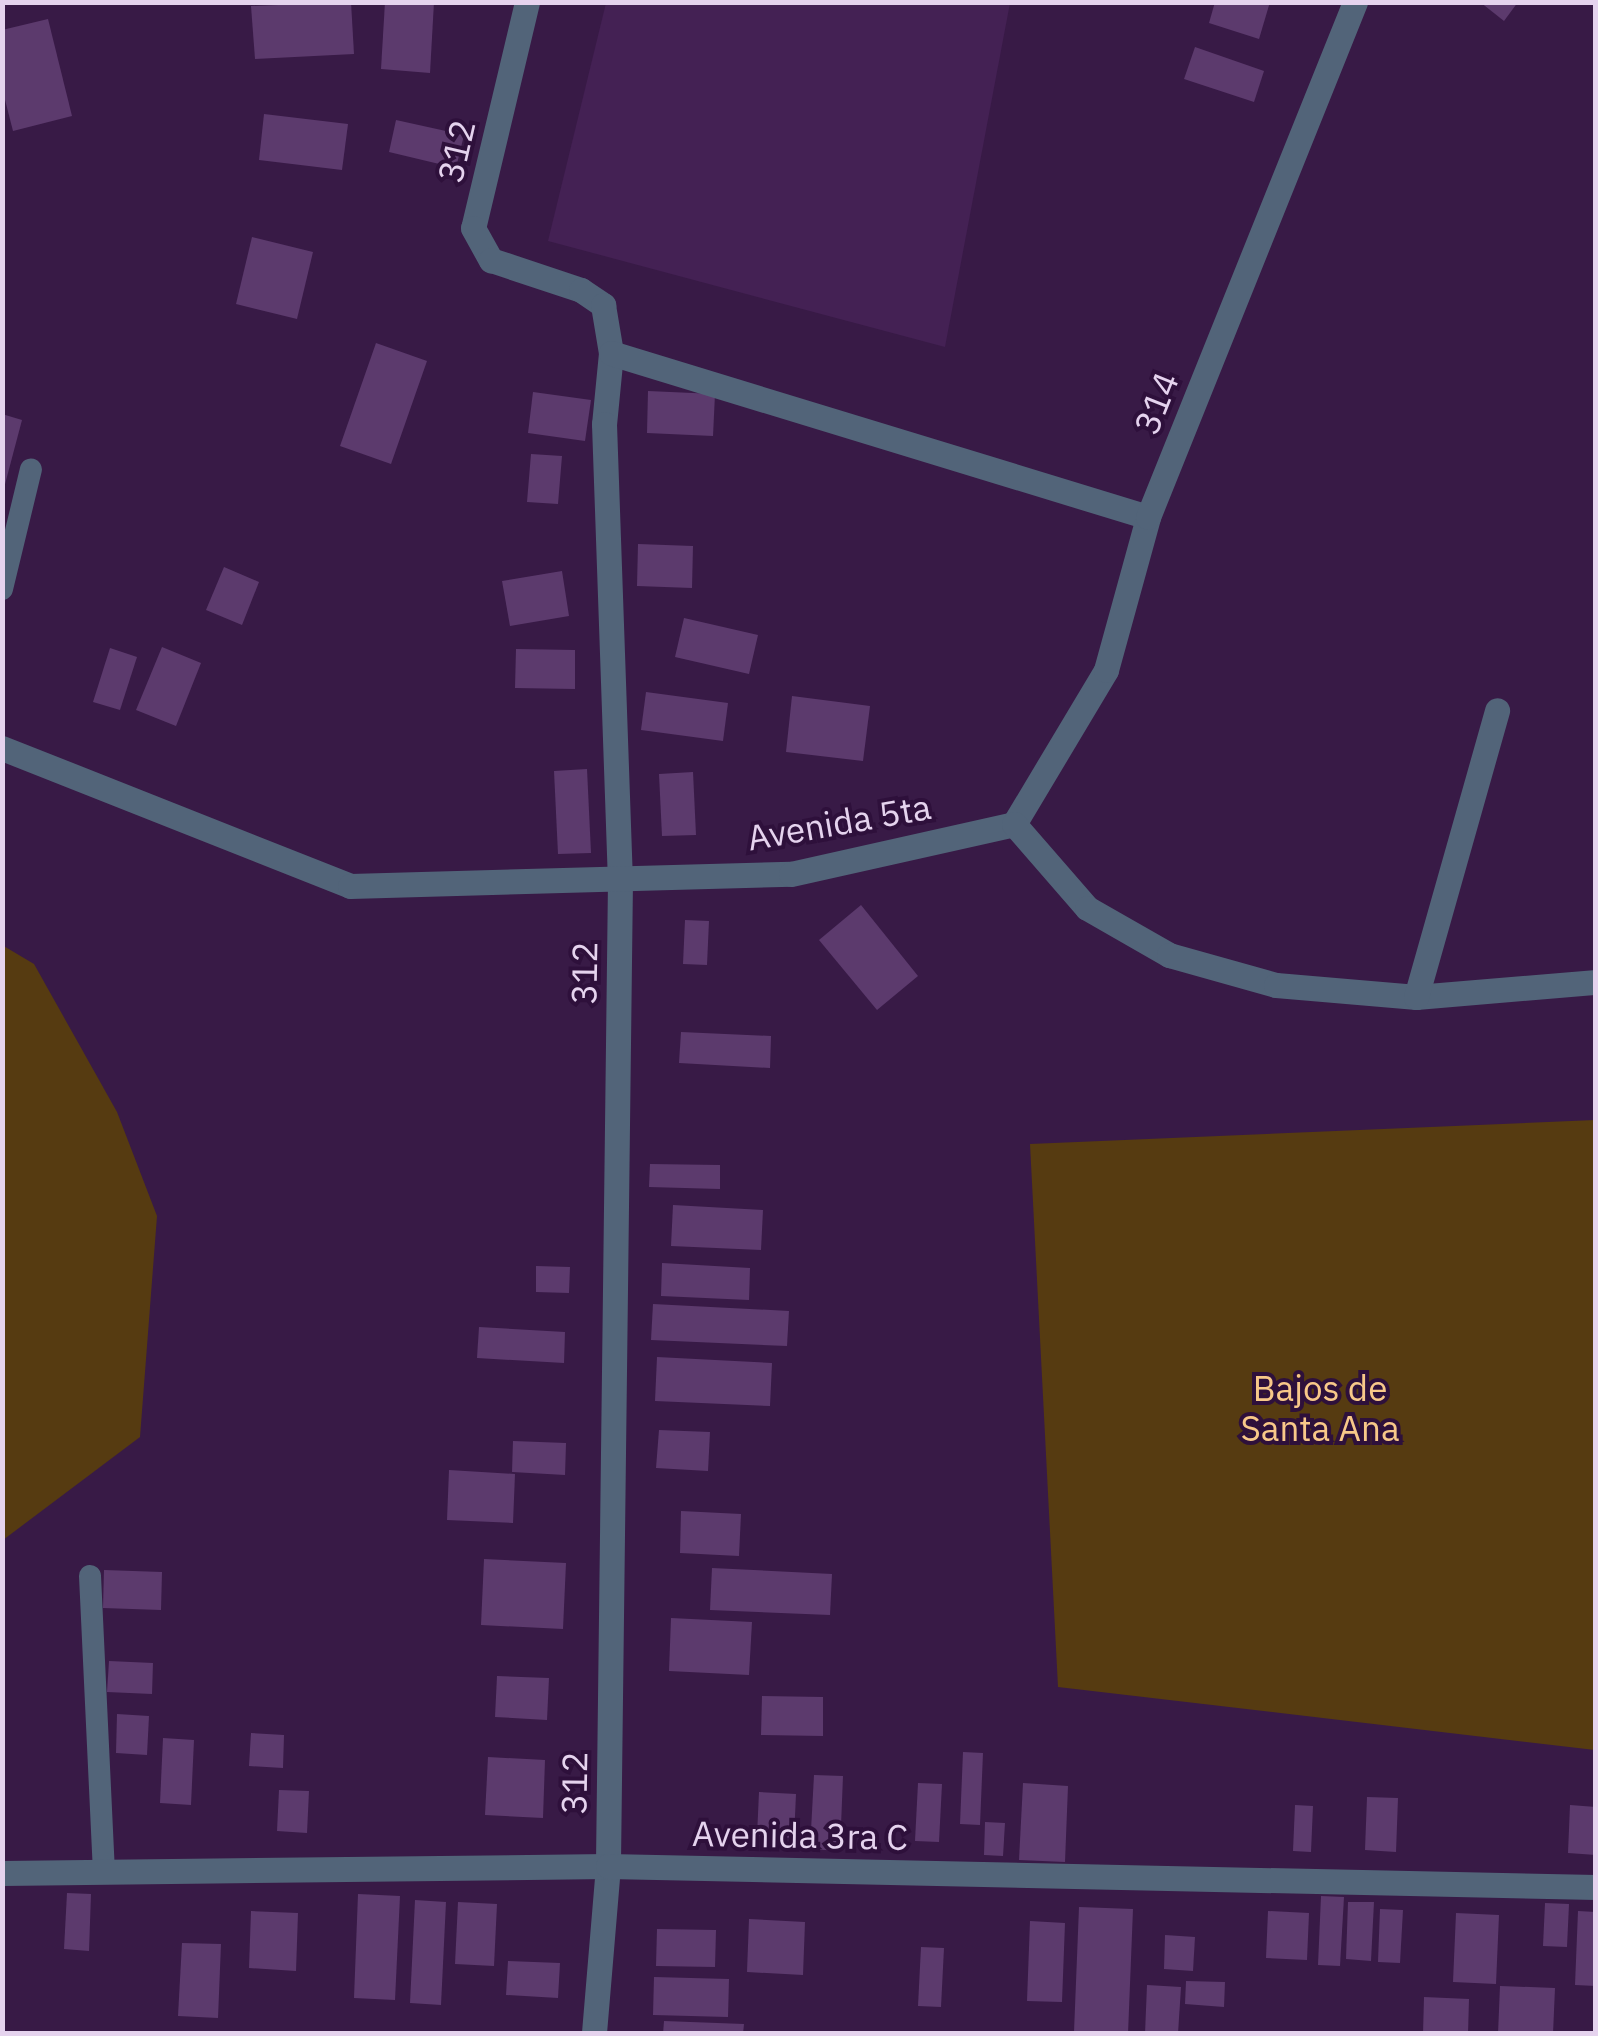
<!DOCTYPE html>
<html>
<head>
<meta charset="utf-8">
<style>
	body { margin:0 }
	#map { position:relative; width:1598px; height:2036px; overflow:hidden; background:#381a46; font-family:"IBM Plex Sans",sans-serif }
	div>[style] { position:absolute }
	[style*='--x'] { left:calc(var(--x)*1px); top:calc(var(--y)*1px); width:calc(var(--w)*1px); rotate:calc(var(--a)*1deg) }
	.built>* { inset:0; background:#442154 }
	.green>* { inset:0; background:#563b11 }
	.building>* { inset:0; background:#5c3a6d }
	.service>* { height:22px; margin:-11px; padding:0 11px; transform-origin:11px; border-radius:11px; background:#526479 }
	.minor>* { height:25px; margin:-12.5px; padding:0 12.5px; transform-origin:12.5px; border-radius:12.5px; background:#526479 }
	span { translate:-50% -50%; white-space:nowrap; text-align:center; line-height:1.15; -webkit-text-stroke:8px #2e103b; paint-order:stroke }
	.street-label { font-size:35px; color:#e5d3ee }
	.park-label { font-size:35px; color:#f8c889 }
	.frame { position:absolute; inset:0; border:5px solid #e5d3ee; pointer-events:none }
</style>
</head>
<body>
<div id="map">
	<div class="built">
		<i style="clip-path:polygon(606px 3px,1010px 3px,945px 347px,548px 241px)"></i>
	</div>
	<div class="green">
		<i style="clip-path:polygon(2px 945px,34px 964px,117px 1112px,157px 1216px,140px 1437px,3px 1540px)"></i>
		<i style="clip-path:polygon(1595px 1120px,1595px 1750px,1058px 1687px,1030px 1144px)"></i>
	</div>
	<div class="building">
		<i style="clip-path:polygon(351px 2px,354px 54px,255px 59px,251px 6px)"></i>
		<i style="clip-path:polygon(385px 2px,434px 2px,430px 73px,381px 69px)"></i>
		<i style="clip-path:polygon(1215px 2px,1270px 2px,1259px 39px,1209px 23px)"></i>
		<i style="clip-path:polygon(1480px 2px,1518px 2px,1504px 21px)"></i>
		<i style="clip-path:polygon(48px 19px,72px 116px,13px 131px,2px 88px,2px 30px)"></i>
		<i style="clip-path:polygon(1195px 47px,1264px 71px,1254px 102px,1184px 79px)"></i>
		<i style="clip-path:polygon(264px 114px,348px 124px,342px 170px,259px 160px)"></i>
		<i style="clip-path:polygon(396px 120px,464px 135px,456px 168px,389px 152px)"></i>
		<i style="clip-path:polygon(252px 237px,313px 252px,297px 319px,236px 304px)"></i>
		<i style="clip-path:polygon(376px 343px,427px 361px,391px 464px,340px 446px)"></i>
		<i style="clip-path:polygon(648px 391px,715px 394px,713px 436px,647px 433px)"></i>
		<i style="clip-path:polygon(533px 392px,591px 400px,585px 441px,528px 433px)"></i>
		<i style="clip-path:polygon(2px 414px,22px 420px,4px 488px,2px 488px)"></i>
		<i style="clip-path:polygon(531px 454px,562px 456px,558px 504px,527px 502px)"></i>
		<i style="clip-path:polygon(638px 544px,693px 546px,692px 588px,637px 586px)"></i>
		<i style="clip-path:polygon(224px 567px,259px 582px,242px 625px,206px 610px)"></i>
		<i style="clip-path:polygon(562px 571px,569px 616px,510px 626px,502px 581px)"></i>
		<i style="clip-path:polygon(684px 618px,758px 635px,749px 674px,675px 657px)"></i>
		<i style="clip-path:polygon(162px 647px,201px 663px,176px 726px,136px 710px)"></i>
		<i style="clip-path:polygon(110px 648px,137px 657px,120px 710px,93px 702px)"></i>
		<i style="clip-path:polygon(516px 649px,575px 650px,575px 689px,515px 688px)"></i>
		<i style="clip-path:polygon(646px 692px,728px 703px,723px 741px,641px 730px)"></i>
		<i style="clip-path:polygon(792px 696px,870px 706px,863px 761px,786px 752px)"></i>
		<i style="clip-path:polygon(587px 769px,591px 853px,558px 854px,554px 771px)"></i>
		<i style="clip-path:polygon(693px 772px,696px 835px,662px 836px,659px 774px)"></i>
		<i style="clip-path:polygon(861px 905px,918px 976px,877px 1010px,819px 940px)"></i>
		<i style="clip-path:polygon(685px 920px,709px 921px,707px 965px,683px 964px)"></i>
		<i style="clip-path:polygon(681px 1032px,771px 1036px,770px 1068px,679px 1063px)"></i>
		<i style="clip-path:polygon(650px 1164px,720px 1165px,720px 1189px,649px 1187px)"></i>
		<i style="clip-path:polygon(673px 1205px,763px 1210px,761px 1250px,671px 1246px)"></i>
		<i style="clip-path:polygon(662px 1263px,750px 1268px,749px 1300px,661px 1296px)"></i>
		<i style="clip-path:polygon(536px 1266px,570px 1267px,569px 1293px,536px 1292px)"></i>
		<i style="clip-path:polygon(653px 1304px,789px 1311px,787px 1346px,651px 1340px)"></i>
		<i style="clip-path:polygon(479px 1327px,565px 1332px,564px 1363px,477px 1358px)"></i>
		<i style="clip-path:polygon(657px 1357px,772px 1363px,770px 1406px,655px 1401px)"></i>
		<i style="clip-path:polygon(659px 1430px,710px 1432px,708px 1471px,656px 1468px)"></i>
		<i style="clip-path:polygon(513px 1441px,566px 1443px,565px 1475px,512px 1472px)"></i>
		<i style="clip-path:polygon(449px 1470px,515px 1474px,513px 1523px,447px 1520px)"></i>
		<i style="clip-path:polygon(681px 1511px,741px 1514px,739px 1556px,680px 1553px)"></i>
		<i style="clip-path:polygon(484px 1559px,566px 1563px,563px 1629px,481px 1625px)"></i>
		<i style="clip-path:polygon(712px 1568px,832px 1574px,830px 1615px,710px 1610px)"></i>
		<i style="clip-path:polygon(104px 1570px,162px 1572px,161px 1610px,103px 1608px)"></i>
		<i style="clip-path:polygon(671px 1618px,752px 1622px,749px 1675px,669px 1671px)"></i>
		<i style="clip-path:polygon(109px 1661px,153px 1663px,152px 1694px,107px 1692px)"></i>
		<i style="clip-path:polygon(497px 1676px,549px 1678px,547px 1720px,495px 1717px)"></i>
		<i style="clip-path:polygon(762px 1696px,823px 1697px,823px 1736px,761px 1735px)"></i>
		<i style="clip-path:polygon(117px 1714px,149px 1716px,147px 1755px,116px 1753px)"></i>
		<i style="clip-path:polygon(251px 1733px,284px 1735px,283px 1768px,249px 1766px)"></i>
		<i style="clip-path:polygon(163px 1738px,194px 1740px,191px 1805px,160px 1803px)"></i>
		<i style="clip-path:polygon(963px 1752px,983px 1753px,980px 1825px,960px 1824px)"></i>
		<i style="clip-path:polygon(488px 1757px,545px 1760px,543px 1818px,485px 1815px)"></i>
		<i style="clip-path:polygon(814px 1775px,843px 1776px,840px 1851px,810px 1849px)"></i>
		<i style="clip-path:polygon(918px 1783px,942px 1784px,939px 1842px,915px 1841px)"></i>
		<i style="clip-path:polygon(1023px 1783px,1068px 1786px,1065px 1862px,1019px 1860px)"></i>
		<i style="clip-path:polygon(279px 1790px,309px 1791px,307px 1833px,277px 1831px)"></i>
		<i style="clip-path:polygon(759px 1792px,796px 1794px,794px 1838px,757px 1836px)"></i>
		<i style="clip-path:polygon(1367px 1797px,1398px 1798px,1396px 1852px,1365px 1850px)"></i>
		<i style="clip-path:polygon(1295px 1805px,1313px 1806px,1311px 1852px,1293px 1851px)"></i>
		<i style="clip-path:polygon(1570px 1805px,1596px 1807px,1596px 1855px,1568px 1853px)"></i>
		<i style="clip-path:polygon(985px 1822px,1005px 1823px,1003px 1856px,984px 1855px)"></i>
		<i style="clip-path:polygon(67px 1893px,91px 1894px,89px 1951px,64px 1949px)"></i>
		<i style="clip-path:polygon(358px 1894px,400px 1896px,395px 2000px,354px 1998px)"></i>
		<i style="clip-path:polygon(1321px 1896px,1344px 1897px,1340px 1966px,1318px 1965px)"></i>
		<i style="clip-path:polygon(415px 1900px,446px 1902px,441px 2005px,410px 2003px)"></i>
		<i style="clip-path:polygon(458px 1902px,497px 1904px,494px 1966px,455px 1964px)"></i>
		<i style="clip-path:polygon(1348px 1902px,1374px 1902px,1371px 1961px,1346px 1959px)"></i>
		<i style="clip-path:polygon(1545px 1903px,1569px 1904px,1567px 1947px,1543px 1946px)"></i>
		<i style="clip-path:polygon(1079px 1907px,1133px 1909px,1128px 2034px,1074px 2032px)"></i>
		<i style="clip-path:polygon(1380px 1909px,1403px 1910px,1400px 1963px,1378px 1962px)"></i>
		<i style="clip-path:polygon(251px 1911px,298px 1913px,296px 1971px,249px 1968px)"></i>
		<i style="clip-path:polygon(1268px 1911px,1309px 1913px,1307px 1960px,1266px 1958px)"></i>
		<i style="clip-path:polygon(1578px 1911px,1596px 1912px,1596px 1986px,1575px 1985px)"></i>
		<i style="clip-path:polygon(1456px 1913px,1499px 1915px,1496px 1984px,1453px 1982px)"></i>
		<i style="clip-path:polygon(749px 1919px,805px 1922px,803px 1975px,747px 1972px)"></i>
		<i style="clip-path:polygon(1030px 1921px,1065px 1923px,1062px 2002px,1027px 2001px)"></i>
		<i style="clip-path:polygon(657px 1929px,716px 1930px,715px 1967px,656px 1966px)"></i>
		<i style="clip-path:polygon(1165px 1935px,1195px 1937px,1193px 1971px,1164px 1969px)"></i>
		<i style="clip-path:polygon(182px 1943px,221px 1944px,218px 2018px,178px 2016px)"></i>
		<i style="clip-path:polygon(921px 1947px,944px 1948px,941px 2007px,918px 2006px)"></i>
		<i style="clip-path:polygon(508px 1961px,560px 1963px,558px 1998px,506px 1995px)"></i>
		<i style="clip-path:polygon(654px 1977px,729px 1979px,728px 2017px,653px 2015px)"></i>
		<i style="clip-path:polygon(1186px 1981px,1225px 1982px,1224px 2007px,1185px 2004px)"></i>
		<i style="clip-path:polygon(1147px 1985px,1181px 1987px,1178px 2034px,1145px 2034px)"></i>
		<i style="clip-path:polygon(1500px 1986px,1555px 1988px,1553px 2034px,1498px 2034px)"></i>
		<i style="clip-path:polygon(1424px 1997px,1469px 1999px,1468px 2034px,1423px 2034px)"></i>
		<i style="clip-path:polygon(664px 2021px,744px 2024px,743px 2034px,663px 2034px)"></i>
	</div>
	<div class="service">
		<i style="--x:2;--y:589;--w:123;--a:-76.4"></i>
		<i style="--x:90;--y:1576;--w:296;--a:87.3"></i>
	</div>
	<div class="minor">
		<i style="--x:527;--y:2;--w:232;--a:103.4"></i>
		<i style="--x:473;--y:228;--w:37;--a:61"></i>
		<i style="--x:491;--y:260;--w:95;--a:18.4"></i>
		<i style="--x:581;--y:290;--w:27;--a:34"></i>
		<i style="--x:603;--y:305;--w:49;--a:80.5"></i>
		<i style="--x:611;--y:353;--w:71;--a:95.6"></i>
		<i style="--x:604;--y:424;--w:456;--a:88"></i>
		<i style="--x:620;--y:880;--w:986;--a:90.7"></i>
		<i style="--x:608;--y:1866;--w:169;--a:94.8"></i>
		<i style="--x:611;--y:353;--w:561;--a:16.98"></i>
		<i style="--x:2;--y:748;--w:374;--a:21.6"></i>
		<i style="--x:350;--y:886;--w:441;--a:-1.6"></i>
		<i style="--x:791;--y:874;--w:229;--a:-12.6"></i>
		<i style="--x:1014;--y:824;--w:179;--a:-59.1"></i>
		<i style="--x:1106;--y:670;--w:159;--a:-74.6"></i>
		<i style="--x:1148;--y:517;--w:555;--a:-68.1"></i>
		<i style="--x:1014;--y:824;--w:111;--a:49"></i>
		<i style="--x:1087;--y:908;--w:95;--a:29.8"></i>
		<i style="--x:1169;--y:955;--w:111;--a:15.7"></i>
		<i style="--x:1276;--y:985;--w:141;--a:4.9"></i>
		<i style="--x:1416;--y:997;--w:181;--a:-4.8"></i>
		<i style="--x:1416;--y:997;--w:298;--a:-74.2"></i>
		<i style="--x:2;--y:1873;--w:606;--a:-0.66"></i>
		<i style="--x:608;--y:1866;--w:988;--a:1.22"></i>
	</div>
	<div class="street-label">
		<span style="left:456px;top:151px;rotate:-77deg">312</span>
		<span style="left:1156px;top:403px;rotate:-68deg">314</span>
		<span style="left:839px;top:822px;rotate:-10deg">Avenida 5ta</span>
		<span style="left:584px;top:973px;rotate:-89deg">312</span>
		<span style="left:574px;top:1783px;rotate:-89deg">312</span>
		<span style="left:800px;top:1835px;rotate:1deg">Avenida 3ra C</span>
	</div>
	<div class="park-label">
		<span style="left:1320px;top:1408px">Bajos de<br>Santa Ana</span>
	</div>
	<div class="frame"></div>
</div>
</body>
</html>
